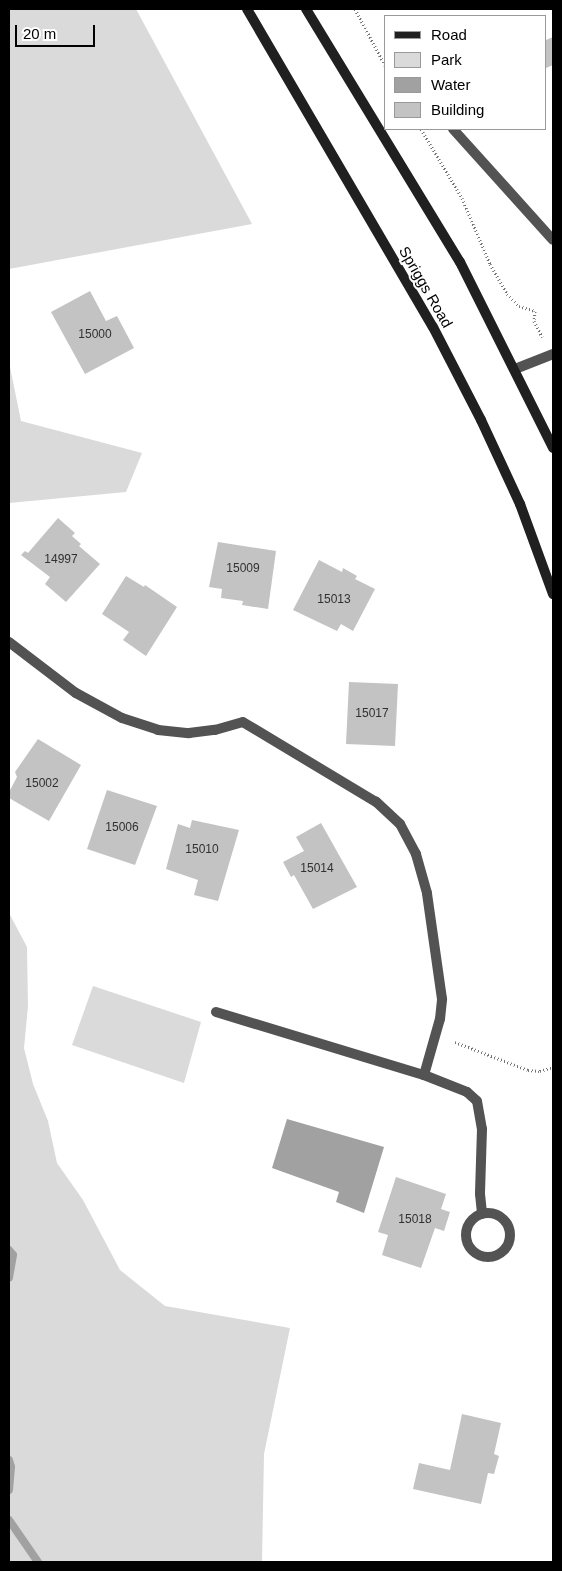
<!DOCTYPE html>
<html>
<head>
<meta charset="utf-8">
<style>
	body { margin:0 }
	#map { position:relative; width:562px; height:1571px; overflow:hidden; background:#fff; font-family:Arial,sans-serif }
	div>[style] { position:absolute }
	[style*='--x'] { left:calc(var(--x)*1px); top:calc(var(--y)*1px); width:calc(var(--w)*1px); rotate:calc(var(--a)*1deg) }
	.green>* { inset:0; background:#dadada }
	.water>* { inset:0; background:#a1a1a1 }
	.stream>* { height:8px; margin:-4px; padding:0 4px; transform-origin:4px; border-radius:4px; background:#a1a1a1 }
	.building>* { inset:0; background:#c3c3c3 }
	.path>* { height:3px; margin-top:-1.5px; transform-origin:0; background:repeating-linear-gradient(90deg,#757575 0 1px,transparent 0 3.5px) }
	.service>* { height:10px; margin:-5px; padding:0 5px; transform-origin:5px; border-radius:5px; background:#535353 }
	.service>.ring { margin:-5px; padding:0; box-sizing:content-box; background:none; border:10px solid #535353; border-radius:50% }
	.minor>* { height:10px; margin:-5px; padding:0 5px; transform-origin:5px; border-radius:5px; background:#535353 }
	.secondary>* { height:10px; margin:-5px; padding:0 5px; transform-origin:5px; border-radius:5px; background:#202020 }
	span { translate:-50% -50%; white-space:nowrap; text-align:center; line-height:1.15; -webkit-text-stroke:4px #fff; paint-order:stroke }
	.number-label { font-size:12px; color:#313131 }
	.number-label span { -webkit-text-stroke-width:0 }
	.street-label { font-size:15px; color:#000 }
	.frame { position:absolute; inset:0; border:10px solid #000; pointer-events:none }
	.legend { position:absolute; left:384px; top:15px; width:162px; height:115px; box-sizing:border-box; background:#fff; border:1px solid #999; margin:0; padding:6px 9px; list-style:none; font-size:15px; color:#000 }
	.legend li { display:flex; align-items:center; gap:10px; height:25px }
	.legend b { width:25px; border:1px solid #999 }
	.scale { position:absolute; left:15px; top:25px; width:80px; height:22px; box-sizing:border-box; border:2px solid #000; border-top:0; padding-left:6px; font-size:15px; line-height:18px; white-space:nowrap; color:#000; -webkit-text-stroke:4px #fff; paint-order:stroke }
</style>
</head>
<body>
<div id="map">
	<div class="green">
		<i style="clip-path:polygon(9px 9px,136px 9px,252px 224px,9px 269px)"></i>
		<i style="clip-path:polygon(9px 362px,21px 421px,142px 453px,126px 492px,9px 503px)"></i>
		<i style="clip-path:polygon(9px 913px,27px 947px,28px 1006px,24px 1048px,33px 1084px,48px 1121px,57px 1163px,83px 1200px,120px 1270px,165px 1306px,290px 1328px,264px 1454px,262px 1562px,9px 1562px)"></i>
		<i style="clip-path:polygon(93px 986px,201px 1022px,184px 1083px,72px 1045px)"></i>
	</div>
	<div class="water">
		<i style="clip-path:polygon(287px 1119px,384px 1147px,364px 1213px,336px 1202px,339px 1192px,272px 1168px)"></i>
	</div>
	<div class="stream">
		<i style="--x:9;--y:1250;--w:6;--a:51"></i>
		<i style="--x:13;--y:1255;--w:23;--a:100"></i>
		<i style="--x:9;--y:1460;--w:7;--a:74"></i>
		<i style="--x:11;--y:1467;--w:23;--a:95"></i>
		<i style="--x:9;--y:1520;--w:51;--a:55.4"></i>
	</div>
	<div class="building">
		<i style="clip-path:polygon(553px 37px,553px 65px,546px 68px,546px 40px)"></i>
		<i style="clip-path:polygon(90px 291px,106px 321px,117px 316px,134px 348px,85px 374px,51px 312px)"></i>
		<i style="clip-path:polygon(58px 518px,75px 533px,72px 536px,81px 544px,79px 546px,100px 564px,66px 602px,45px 584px,50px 577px,21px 555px,25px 551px,28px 553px)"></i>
		<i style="clip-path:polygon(218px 542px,276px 551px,268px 609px,242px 605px,243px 601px,221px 598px,222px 589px,209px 587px)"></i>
		<i style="clip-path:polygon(319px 560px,342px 572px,343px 568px,357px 576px,355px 579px,375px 589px,353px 631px,341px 624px,337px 631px,293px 610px)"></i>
		<i style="clip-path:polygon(126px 576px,144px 587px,145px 585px,177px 607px,146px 656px,123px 640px,129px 632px,102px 614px)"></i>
		<i style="clip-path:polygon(349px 682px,398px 684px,395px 746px,346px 744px)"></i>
		<i style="clip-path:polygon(38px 739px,81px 765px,49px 821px,9px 798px,9px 792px,17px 777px,15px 772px)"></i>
		<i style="clip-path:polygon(107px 790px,157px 806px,135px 865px,87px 849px)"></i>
		<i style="clip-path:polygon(192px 820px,239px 830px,218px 901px,194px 895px,198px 880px,166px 869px,178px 824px,190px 828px)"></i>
		<i style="clip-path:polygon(321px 823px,357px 887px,313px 909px,294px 875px,291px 877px,283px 862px,304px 851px,296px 837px)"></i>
		<i style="clip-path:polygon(396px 1177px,446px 1194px,441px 1209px,450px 1212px,444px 1231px,435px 1228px,421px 1268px,382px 1255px,388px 1235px,378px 1232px)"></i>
		<i style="clip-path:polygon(462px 1414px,501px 1423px,494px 1454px,499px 1456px,494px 1474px,488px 1473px,481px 1504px,413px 1489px,419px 1463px,450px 1470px)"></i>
	</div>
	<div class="path">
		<i style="--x:355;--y:9;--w:66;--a:61.9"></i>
		<i style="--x:421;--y:129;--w:80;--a:59.3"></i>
		<i style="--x:462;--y:198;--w:72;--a:67"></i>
		<i style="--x:490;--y:264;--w:34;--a:60"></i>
		<i style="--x:507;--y:294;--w:17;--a:45"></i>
		<i style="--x:519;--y:306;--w:17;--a:17"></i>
		<i style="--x:535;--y:311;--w:10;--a:96"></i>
		<i style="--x:534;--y:321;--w:18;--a:63"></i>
		<i style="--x:455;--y:1042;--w:78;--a:21"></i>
		<i style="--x:528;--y:1070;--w:12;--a:5"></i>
		<i style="--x:540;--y:1071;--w:14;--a:-17"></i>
	</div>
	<div class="service">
		<i style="--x:216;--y:1012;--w:217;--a:16.9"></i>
		<i style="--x:424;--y:1075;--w:58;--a:-74.1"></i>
		<i style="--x:440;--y:1019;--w:20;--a:-84"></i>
		<i style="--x:442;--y:999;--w:107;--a:-98.1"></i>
		<i style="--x:427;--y:893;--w:41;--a:-105.8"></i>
		<i style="--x:416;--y:854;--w:34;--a:-118"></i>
		<i style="--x:400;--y:824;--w:33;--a:-137"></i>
		<i style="--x:376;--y:802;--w:155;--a:-149"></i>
		<i style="--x:424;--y:1075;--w:46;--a:21.6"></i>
		<i style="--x:467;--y:1092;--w:13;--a:42"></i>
		<i style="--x:477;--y:1101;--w:28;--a:80"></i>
		<i style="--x:482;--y:1129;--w:65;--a:91.8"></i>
		<i style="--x:480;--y:1194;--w:20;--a:84"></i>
		<i class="ring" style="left:466px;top:1213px;width:34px;height:34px"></i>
	</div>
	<div class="minor">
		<i style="--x:453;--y:129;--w:149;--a:48"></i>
		<i style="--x:515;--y:369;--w:41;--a:-21.5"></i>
		<i style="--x:9;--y:642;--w:84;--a:37.3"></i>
		<i style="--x:76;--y:693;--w:52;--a:28.5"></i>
		<i style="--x:122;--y:718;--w:38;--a:18"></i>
		<i style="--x:158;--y:730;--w:31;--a:6"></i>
		<i style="--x:189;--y:733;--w:26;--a:-7"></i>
		<i style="--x:215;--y:730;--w:29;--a:-16"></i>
	</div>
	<div class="secondary">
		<i style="--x:247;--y:9;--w:368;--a:59.7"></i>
		<i style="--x:433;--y:327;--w:105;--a:62.7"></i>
		<i style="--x:481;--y:420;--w:93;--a:65.1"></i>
		<i style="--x:520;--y:504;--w:96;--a:69.9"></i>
		<i style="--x:306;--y:9;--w:296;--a:58.7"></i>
		<i style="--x:460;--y:262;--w:208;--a:63.4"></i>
	</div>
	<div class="number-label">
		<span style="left:95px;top:335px">15000</span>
		<span style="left:61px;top:560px">14997</span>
		<span style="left:243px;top:569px">15009</span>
		<span style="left:334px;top:600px">15013</span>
		<span style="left:372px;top:714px">15017</span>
		<span style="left:42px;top:784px">15002</span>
		<span style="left:122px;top:828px">15006</span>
		<span style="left:202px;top:850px">15010</span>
		<span style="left:317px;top:869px">15014</span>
		<span style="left:415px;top:1220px">15018</span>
	</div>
	<div class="street-label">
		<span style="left:426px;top:287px;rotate:60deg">Spriggs Road</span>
	</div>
	<div class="frame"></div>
	<ul class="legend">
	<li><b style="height:6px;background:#202020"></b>Road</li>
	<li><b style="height:14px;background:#dadada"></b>Park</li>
	<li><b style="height:14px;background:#a1a1a1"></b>Water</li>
	<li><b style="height:14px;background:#c3c3c3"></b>Building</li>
	</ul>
	<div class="scale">20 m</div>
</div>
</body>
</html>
